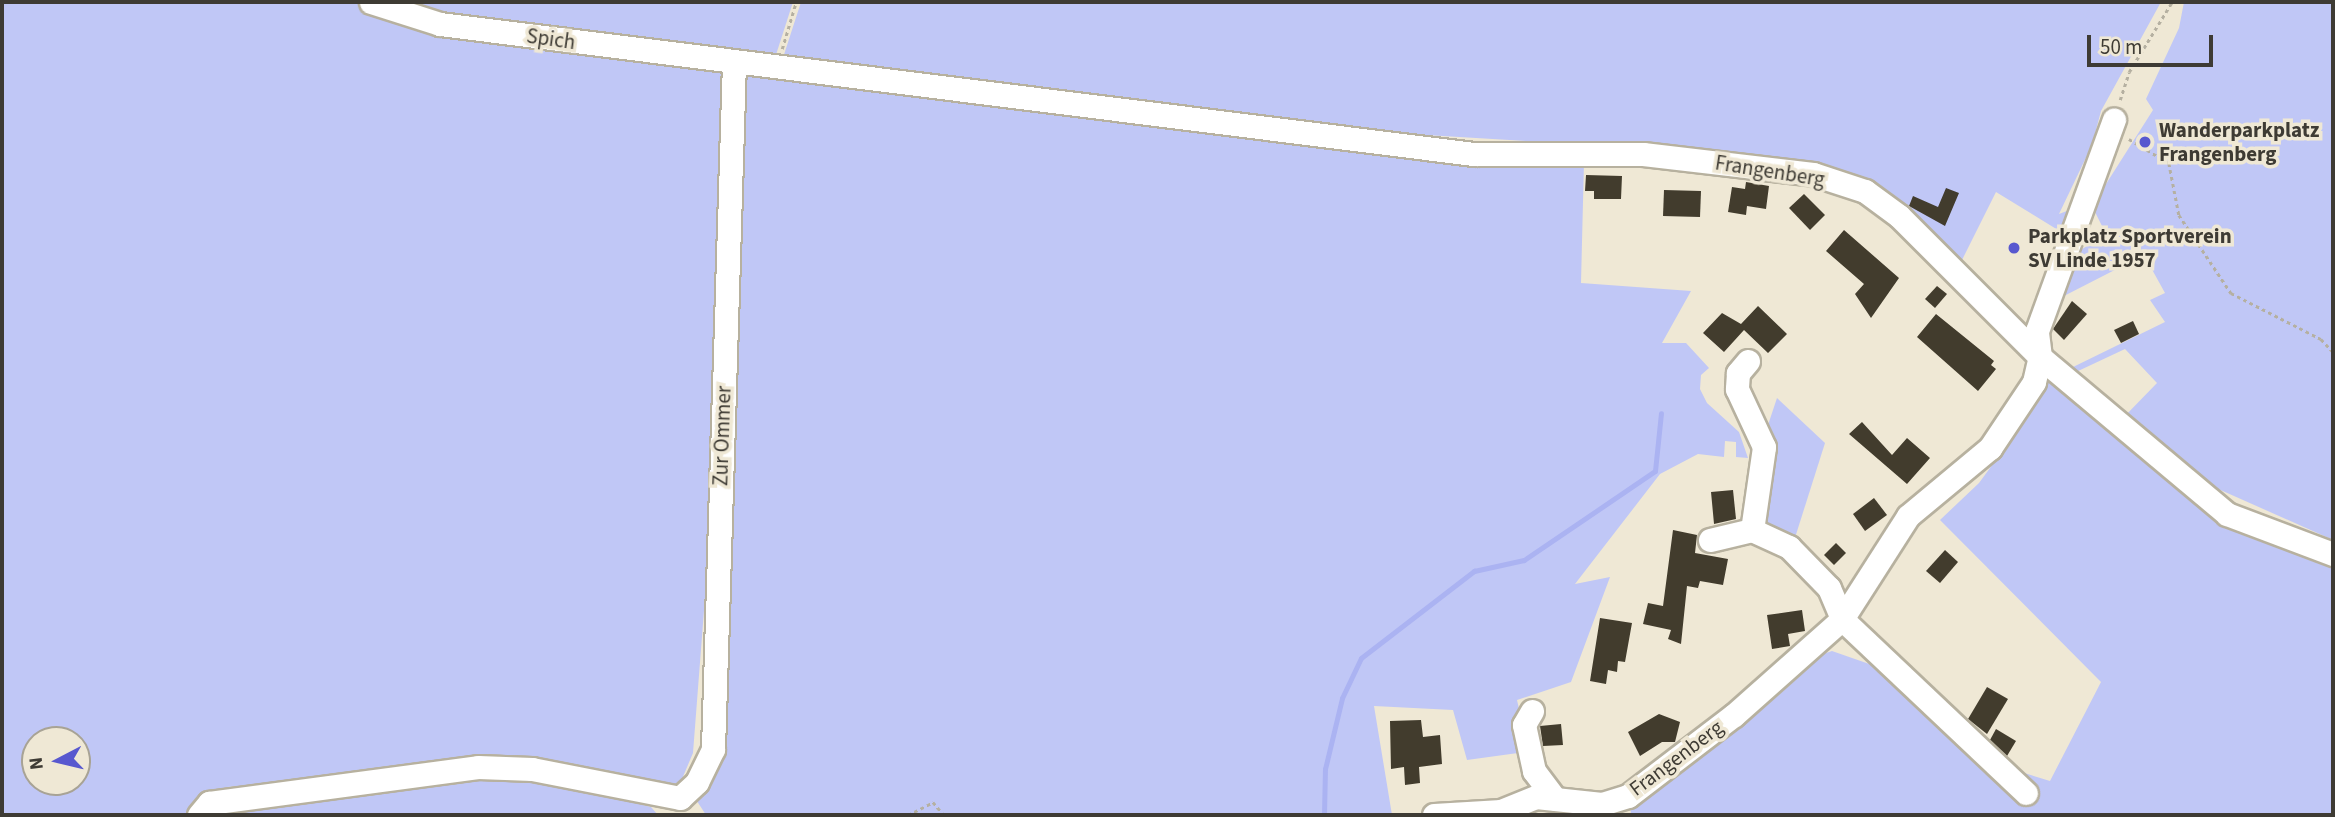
<!DOCTYPE html>
<html>
<head>
<meta charset="utf-8">
<style>
	body { margin:0 }
	#map { position:relative; width:2335px; height:817px; overflow:hidden; background:#efe8d5; font-family:"Source Sans 3",sans-serif }
	div>[style] { position:absolute }
	[style*='--x'] { left:calc(var(--x)*1px); top:calc(var(--y)*1px); width:calc(var(--w)*1px); rotate:calc(var(--a)*1deg) }
	.green>* { inset:0; background:#c0c7f6 }
	.stream>* { height:5px; margin:-2.5px; padding:0 2.5px; transform-origin:2.5px; border-radius:2.5px; background:#abb3f2 }
	.building>* { inset:0; background:#423c2d }
	.path>* { height:2.5px; margin-top:-1.25px; transform-origin:0; background:repeating-linear-gradient(90deg,#b5b0a1 0 3.5px,transparent 0 7px) }
	.roads { filter:drop-shadow(2px 0 #b7b19f) drop-shadow(-2px 0 #b7b19f) drop-shadow(0 2px #b7b19f) drop-shadow(0 -2px #b7b19f) }
	.minor>* { height:23px; margin:-11.5px; padding:0 11.5px; transform-origin:11.5px; border-radius:11.5px; background:#fff }
	.dots>* { width:19px; height:19px; translate:-50% -50%; box-sizing:border-box; border:4px solid #efe8d5; border-radius:50% }
	span { translate:-50% -50%; white-space:nowrap; text-align:center; line-height:1.15; -webkit-text-stroke:7px #efe8d5; paint-order:stroke }
	.street-label { font-size:21px; color:#3e3b34 }
	.poi-label { font-size:21px; color:#3e3b34; font-weight:700 }
	.left { translate:0 -50%; text-align:left }
	.frame { position:absolute; inset:0; border:4px solid #3e3b34; pointer-events:none }
	.north { position:absolute; left:21px; top:726px; width:70px; height:70px; box-sizing:border-box; background:#efe8d5; border:2px solid #a8a395; border-radius:50%; rotate:263deg; font-size:19px; font-weight:700; line-height:28px; text-align:center; color:#3e3b34 }
	.north::after { content:''; display:block; margin:auto; width:24px; height:32px; background:#5858cf; clip-path:polygon(50% 0,100% 100%,50% 72%,0 100%) }
	.scale { position:absolute; left:2087px; top:35px; width:126px; height:32px; box-sizing:border-box; border:4px solid #3e3b34; border-top:0; padding-left:9px; font-size:21px; line-height:24px; white-space:nowrap; color:#3e3b34; -webkit-text-stroke:5px #efe8d5; paint-order:stroke }
</style>
</head>
<body>
<div id="map">
	<div class="green">
		<i style="clip-path:polygon(evenodd,2px 2px,364px 2px,731px 68px,714px 481px,693px 753px,682px 779px,674px 785px,556px 763px,227px 787px,207px 794px,185px 815px,2px 815px,2px 2px,35px 740px,77px 740px,77px 782px,35px 782px,35px 740px)"></i>
		<i style="clip-path:polygon(385px 2px,793px 2px,773px 64px,469px 23px)"></i>
		<i style="clip-path:polygon(801px 2px,2161px 2px,2101px 111px,2092px 145px,2059px 214px,2077px 207px,2066px 235px,1996px 192px,1961px 262px,1875px 183px,1759px 155px,1276px 126px,780px 67px)"></i>
		<i style="clip-path:polygon(2184px 2px,2333px 2px,2333px 540px,2207px 484px,2122px 419px,2157px 383px,2125px 349px,2076px 372px,2071px 368px,2165px 322px,2150px 300px,2165px 293px,2144px 255px,2062px 297px,2076px 253px,2106px 234px,2092px 206px,2153px 110px,2146px 99px,2179px 28px)"></i>
		<i style="clip-path:polygon(745px 70px,1338px 150px,1500px 153px,1584px 162px,1581px 283px,1691px 291px,1662px 343px,1686px 343px,1709px 368px,1701px 375px,1700px 389px,1707px 403px,1739px 432px,1748px 458px,1736px 457px,1736px 442px,1725px 441px,1724px 457px,1698px 454px,1660px 474px,1575px 584px,1610px 577px,1571px 682px,1517px 700px,1531px 761px,1518px 753px,1467px 760px,1453px 710px,1374px 706px,1392px 815px,706px 815px,693px 795px,699px 784px)"></i>
		<i style="clip-path:polygon(2050px 372px,2178px 483px,2333px 554px,2333px 815px,1631px 815px,1630px 802px,1722px 736px,1817px 656px,1832px 651px,1875px 666px,2005px 767px,2050px 781px,2101px 682px,1940px 520px,1979px 483px,2020px 427px,2032px 383px)"></i>
		<i style="clip-path:polygon(1777px 398px,1825px 443px,1793px 544px,1751px 525px,1761px 446px)"></i>
		<i style="clip-path:polygon(468px 771px,545px 779px,651px 807px,658px 815px,212px 815px,223px 805px,401px 791px,455px 779px)"></i>
	</div>
	<div class="stream">
		<i style="--x:1324;--y:815;--w:46;--a:-88.8"></i>
		<i style="--x:1325;--y:769;--w:73;--a:-76.5"></i>
		<i style="--x:1342;--y:698;--w:44;--a:-64.6"></i>
		<i style="--x:1361;--y:658;--w:143;--a:-37.6"></i>
		<i style="--x:1474;--y:571;--w:51;--a:-12.4"></i>
		<i style="--x:1524;--y:560;--w:158;--a:-34.2"></i>
		<i style="--x:1655;--y:471;--w:58;--a:-84.1"></i>
	</div>
	<div class="building">
		<i style="clip-path:polygon(1586px 175px,1622px 176px,1621px 199px,1594px 199px,1594px 191px,1585px 191px)"></i>
		<i style="clip-path:polygon(1746px 182px,1769px 186px,1766px 209px,1747px 206px,1746px 215px,1728px 212px,1732px 187px,1745px 189px)"></i>
		<i style="clip-path:polygon(1946px 188px,1959px 193px,1945px 226px,1909px 206px,1913px 196px,1938px 207px)"></i>
		<i style="clip-path:polygon(1664px 190px,1701px 191px,1700px 217px,1663px 216px)"></i>
		<i style="clip-path:polygon(1804px 194px,1825px 215px,1810px 230px,1789px 208px)"></i>
		<i style="clip-path:polygon(1844px 230px,1899px 278px,1871px 318px,1855px 294px,1864px 284px,1826px 251px)"></i>
		<i style="clip-path:polygon(1937px 286px,1947px 294px,1935px 308px,1925px 299px)"></i>
		<i style="clip-path:polygon(2072px 301px,2087px 314px,2064px 340px,2053px 329px)"></i>
		<i style="clip-path:polygon(1758px 306px,1787px 334px,1768px 353px,1744px 330px,1724px 352px,1703px 333px,1722px 313px,1741px 324px)"></i>
		<i style="clip-path:polygon(1936px 314px,1994px 361px,1991px 365px,1996px 369px,1978px 391px,1917px 337px)"></i>
		<i style="clip-path:polygon(2133px 321px,2139px 334px,2121px 343px,2114px 330px)"></i>
		<i style="clip-path:polygon(1862px 422px,1892px 455px,1907px 438px,1930px 458px,1907px 484px,1849px 434px)"></i>
		<i style="clip-path:polygon(1733px 490px,1736px 519px,1714px 524px,1711px 492px)"></i>
		<i style="clip-path:polygon(1874px 498px,1887px 515px,1865px 531px,1853px 514px)"></i>
		<i style="clip-path:polygon(1673px 530px,1697px 535px,1695px 553px,1728px 559px,1723px 585px,1700px 581px,1698px 588px,1687px 586px,1681px 644px,1668px 639px,1671px 630px,1643px 624px,1648px 603px,1663px 606px)"></i>
		<i style="clip-path:polygon(1836px 543px,1846px 553px,1834px 565px,1824px 555px)"></i>
		<i style="clip-path:polygon(1945px 550px,1958px 562px,1940px 583px,1926px 571px)"></i>
		<i style="clip-path:polygon(1802px 610px,1805px 631px,1788px 634px,1790px 646px,1772px 649px,1767px 615px)"></i>
		<i style="clip-path:polygon(1600px 618px,1632px 623px,1625px 662px,1618px 661px,1617px 672px,1608px 670px,1606px 684px,1590px 681px)"></i>
		<i style="clip-path:polygon(1987px 687px,2008px 699px,1987px 734px,1968px 719px)"></i>
		<i style="clip-path:polygon(1659px 714px,1680px 722px,1675px 742px,1662px 742px,1640px 756px,1628px 732px)"></i>
		<i style="clip-path:polygon(1421px 720px,1423px 737px,1440px 735px,1442px 764px,1419px 767px,1420px 783px,1405px 785px,1404px 767px,1391px 769px,1390px 721px)"></i>
		<i style="clip-path:polygon(1561px 724px,1563px 745px,1543px 746px,1540px 726px)"></i>
		<i style="clip-path:polygon(1996px 729px,2016px 741px,2007px 756px,1990px 740px)"></i>
	</div>
	<div class="path">
		<i style="--x:782;--y:49;--w:49;--a:-73.4"></i>
		<i style="--x:2120;--y:100;--w:29;--a:-72"></i>
		<i style="--x:2129;--y:72;--w:82;--a:-58.4"></i>
		<i style="--x:2129;--y:139;--w:47;--a:31"></i>
		<i style="--x:2169;--y:163;--w:53;--a:79.1"></i>
		<i style="--x:2179;--y:215;--w:94;--a:56.3"></i>
		<i style="--x:2231;--y:293;--w:101;--a:27.1"></i>
		<i style="--x:2321;--y:339;--w:18;--a:47"></i>
		<i style="--x:908;--y:815;--w:28;--a:-27"></i>
		<i style="--x:933;--y:802;--w:17;--a:50"></i>
	</div>
	<div class="roads">
		<div class="minor">
			<i style="--x:371;--y:2;--w:72;--a:17.7"></i>
			<i style="--x:440;--y:24;--w:1042;--a:7.17"></i>
			<i style="--x:1474;--y:154;--w:169;--a:0"></i>
			<i style="--x:1643;--y:154;--w:171;--a:6.7"></i>
			<i style="--x:1813;--y:174;--w:55;--a:18.1"></i>
			<i style="--x:1865;--y:191;--w:42;--a:36.3"></i>
			<i style="--x:1899;--y:216;--w:199;--a:45"></i>
			<i style="--x:2040;--y:357;--w:244;--a:40"></i>
			<i style="--x:2227;--y:514;--w:113;--a:20.7"></i>
			<i style="--x:1748;--y:361;--w:16;--a:130"></i>
			<i style="--x:1738;--y:373;--w:16;--a:94"></i>
			<i style="--x:1737;--y:389;--w:64;--a:65"></i>
			<i style="--x:1764;--y:447;--w:84;--a:98.2"></i>
			<i style="--x:1710;--y:540;--w:43;--a:-13.4"></i>
			<i style="--x:1752;--y:530;--w:41;--a:24.7"></i>
			<i style="--x:1789;--y:547;--w:57;--a:45.7"></i>
			<i style="--x:1829;--y:588;--w:34;--a:67"></i>
			<i style="--x:1842;--y:619;--w:253;--a:43.4"></i>
			<i style="--x:1532;--y:711;--w:16;--a:120"></i>
			<i style="--x:1524;--y:725;--w:47;--a:77.7"></i>
			<i style="--x:1534;--y:771;--w:35;--a:53"></i>
			<i style="--x:680;--y:798;--w:23;--a:-43"></i>
			<i style="--x:697;--y:782;--w:37;--a:-64"></i>
			<i style="--x:713;--y:749;--w:686;--a:-88.25"></i>
			<i style="--x:199;--y:815;--w:16;--a:-50"></i>
			<i style="--x:209;--y:803;--w:271;--a:-7.6"></i>
			<i style="--x:478;--y:767;--w:54;--a:2.1"></i>
			<i style="--x:532;--y:769;--w:151;--a:11.1"></i>
			<i style="--x:1434;--y:815;--w:67;--a:-3.4"></i>
			<i style="--x:1501;--y:811;--w:38;--a:-22"></i>
			<i style="--x:1536;--y:797;--w:66;--a:6.1"></i>
			<i style="--x:1602;--y:804;--w:27;--a:-17"></i>
			<i style="--x:1628;--y:796;--w:133;--a:-37.4"></i>
			<i style="--x:1734;--y:715;--w:144;--a:-41.6"></i>
			<i style="--x:1842;--y:619;--w:122;--a:-57.3"></i>
			<i style="--x:1908;--y:516;--w:107;--a:-39.7"></i>
			<i style="--x:1990;--y:448;--w:79;--a:-56.3"></i>
			<i style="--x:2034;--y:382;--w:26;--a:-77"></i>
			<i style="--x:2040;--y:357;--w:26;--a:-97"></i>
			<i style="--x:2037;--y:331;--w:225;--a:-70"></i>
		</div>
	</div>
	<div class="dots">
		<i style="left:2145px;top:142px;background:#5858cf"></i>
		<i style="left:2014px;top:248px;background:#5858cf"></i>
	</div>
	<div class="street-label">
		<span style="left:551px;top:39px;rotate:8deg">Spich</span>
		<span style="left:1770px;top:171px;rotate:9deg">Frangenberg</span>
		<span style="left:722px;top:436px;rotate:-88deg">Zur Ommer</span>
		<span style="left:1676px;top:758px;rotate:-37deg">Frangenberg</span>
	</div>
	<div class="poi-label">
		<span class="left" style="left:2159px;top:142px">Wanderparkplatz<br>Frangenberg</span>
		<span class="left" style="left:2028px;top:248px">Parkplatz Sportverein<br>SV Linde 1957</span>
	</div>
	<div class="frame"></div>
	<div class="north">N</div>
	<div class="scale">50 m</div>
</div>
</body>
</html>
